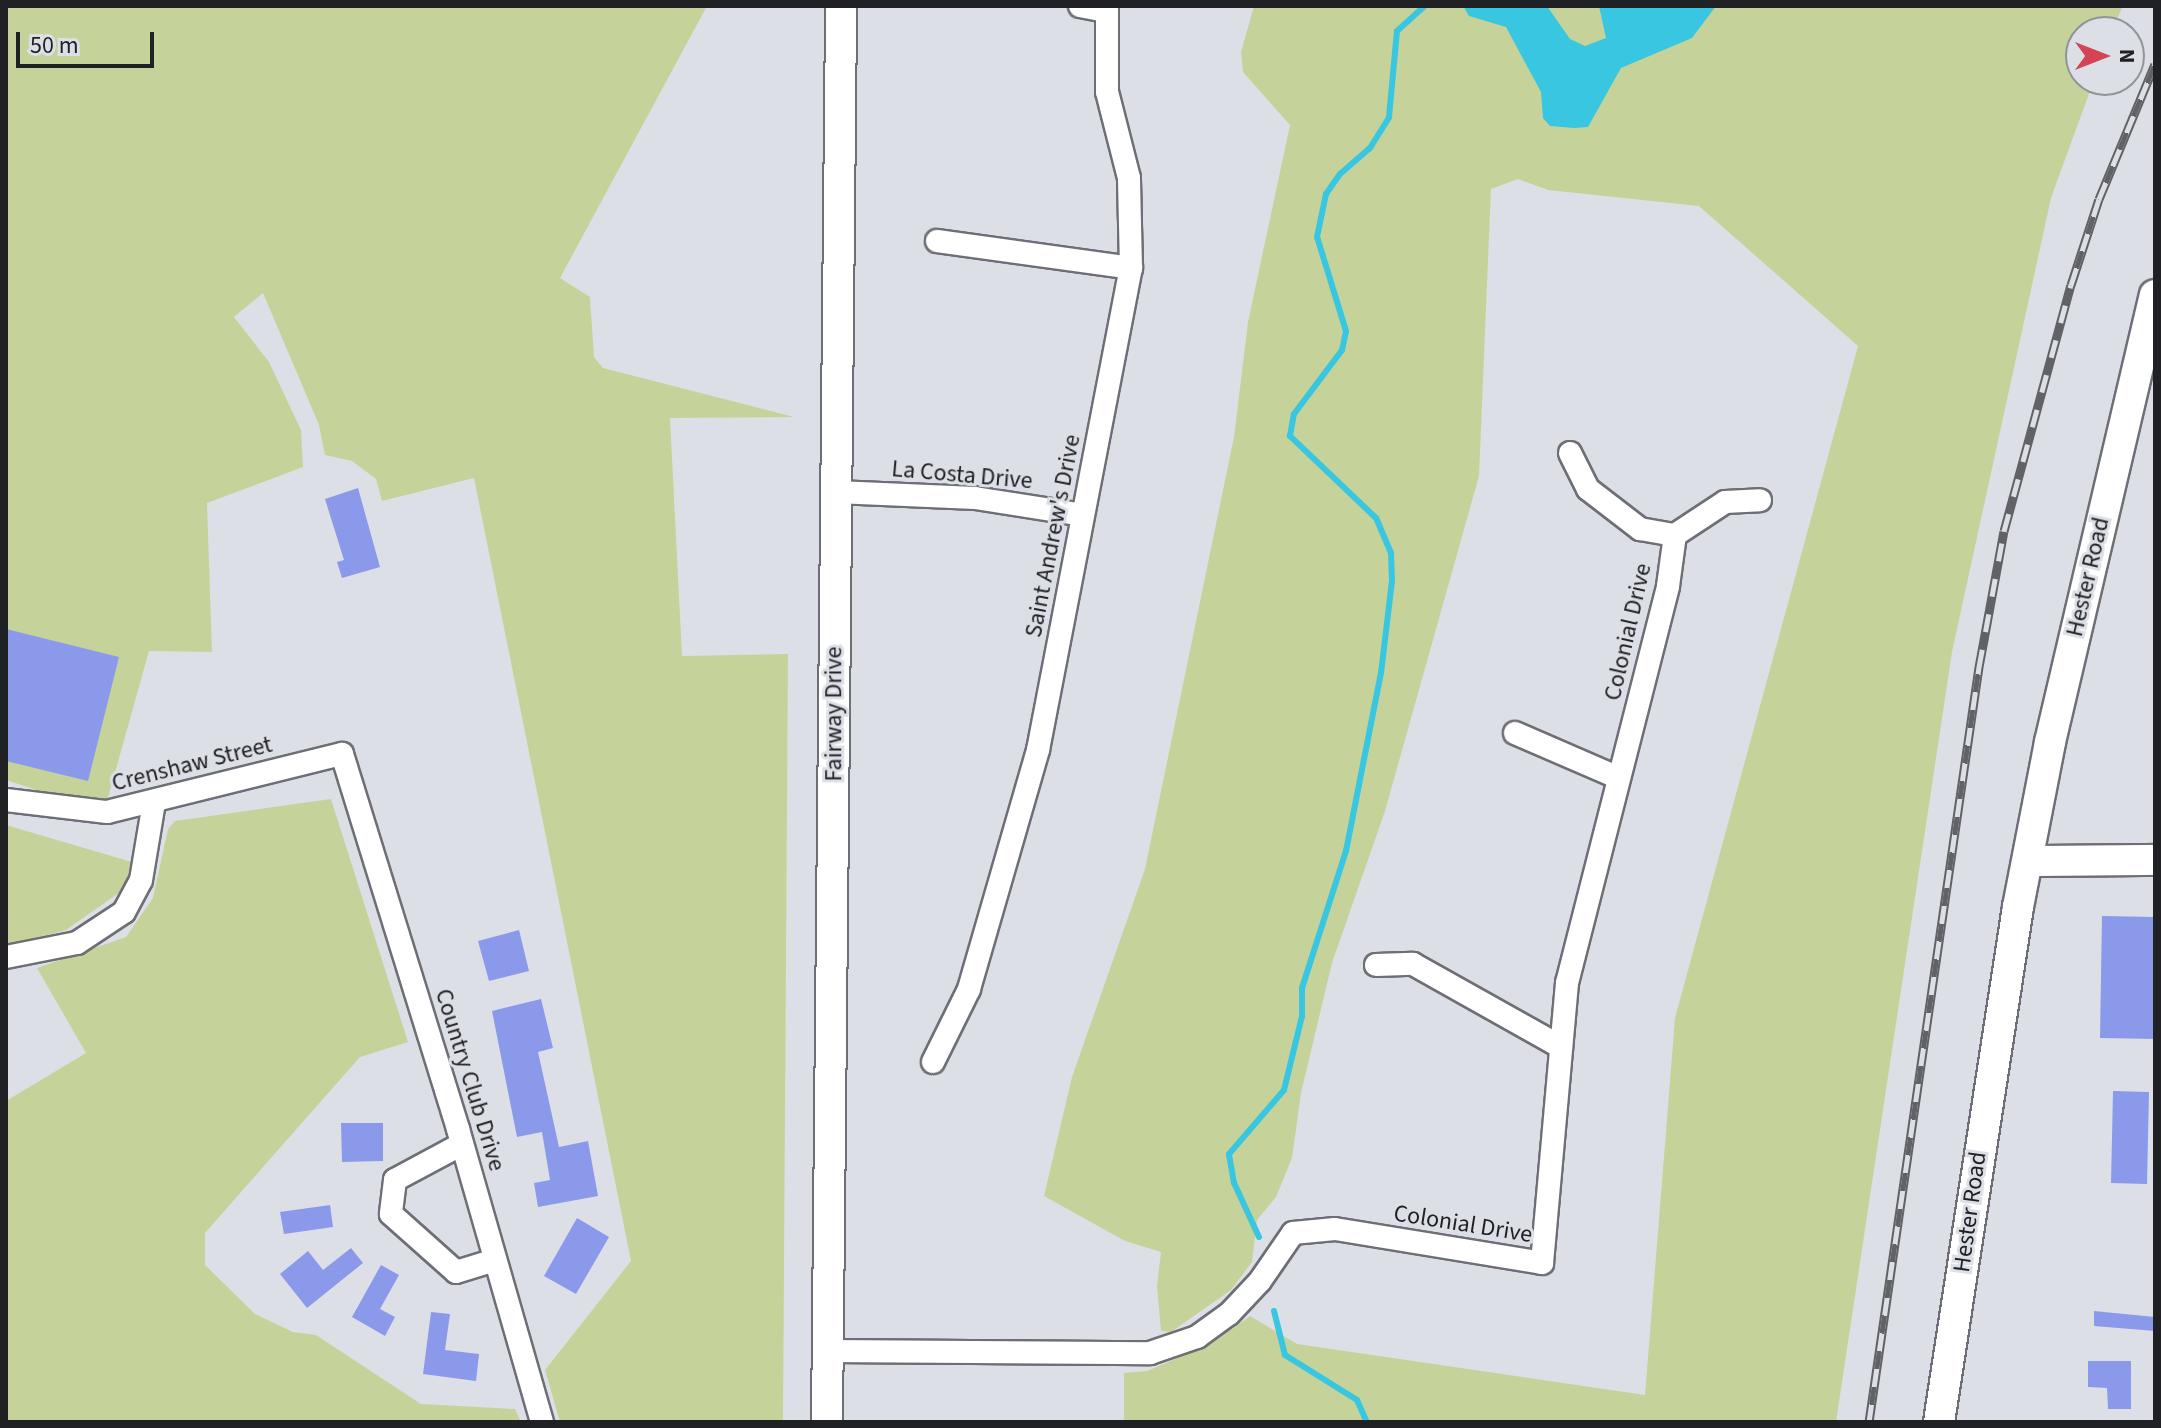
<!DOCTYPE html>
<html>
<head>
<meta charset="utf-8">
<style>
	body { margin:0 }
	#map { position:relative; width:2161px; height:1428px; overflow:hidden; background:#dddfe7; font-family:"Source Sans 3",sans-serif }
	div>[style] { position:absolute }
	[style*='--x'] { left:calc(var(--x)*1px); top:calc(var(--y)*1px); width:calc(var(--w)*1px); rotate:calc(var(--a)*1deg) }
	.green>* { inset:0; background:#c5d39a }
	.water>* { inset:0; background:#38c6e0 }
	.stream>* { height:6px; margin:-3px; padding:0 3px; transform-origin:3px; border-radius:3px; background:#38c6e0 }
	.building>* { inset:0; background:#8b99eb }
	.roads { filter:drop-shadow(2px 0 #6e6f76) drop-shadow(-2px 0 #6e6f76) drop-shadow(0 2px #6e6f76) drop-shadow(0 -2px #6e6f76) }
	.street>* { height:22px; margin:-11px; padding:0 11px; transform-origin:11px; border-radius:11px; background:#fff }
	.secondary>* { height:30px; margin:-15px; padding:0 15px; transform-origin:15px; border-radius:15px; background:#fff }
	.rail>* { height:9px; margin-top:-4.5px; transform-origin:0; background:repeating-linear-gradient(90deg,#dddfe7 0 18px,#606266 0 36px); box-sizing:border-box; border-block:2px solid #606266 }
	span { translate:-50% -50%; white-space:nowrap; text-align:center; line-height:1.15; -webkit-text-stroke:6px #dddfe7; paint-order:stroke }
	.street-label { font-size:24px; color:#202124 }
	.frame { position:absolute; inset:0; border:8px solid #202124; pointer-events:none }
	.north { position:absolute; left:2065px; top:16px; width:80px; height:80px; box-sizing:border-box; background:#dddfe7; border:2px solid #919399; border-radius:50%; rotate:90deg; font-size:22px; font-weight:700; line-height:32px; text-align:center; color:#202124 }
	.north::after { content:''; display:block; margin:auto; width:28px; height:36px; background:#d44454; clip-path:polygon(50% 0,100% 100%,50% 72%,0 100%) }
	.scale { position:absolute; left:16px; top:32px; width:138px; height:36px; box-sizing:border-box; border:4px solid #202124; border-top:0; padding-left:10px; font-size:24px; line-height:28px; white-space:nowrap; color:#202124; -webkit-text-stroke:6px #dddfe7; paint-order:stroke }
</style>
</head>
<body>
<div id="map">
	<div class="green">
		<i style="clip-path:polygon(6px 6px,707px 6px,560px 278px,590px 297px,594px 357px,603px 368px,794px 417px,670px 418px,682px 656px,788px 654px,783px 1422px,560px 1422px,545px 1370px,631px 1261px,474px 478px,382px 501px,376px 479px,352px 461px,325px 455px,319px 425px,263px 293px,234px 317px,269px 362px,301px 430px,303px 467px,207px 503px,212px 652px,149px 651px,104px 812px,6px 780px)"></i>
		<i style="clip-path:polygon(1254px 6px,2123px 6px,2111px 32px,2081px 32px,2081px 80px,2094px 80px,2051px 198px,1952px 652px,1836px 1422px,1124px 1422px,1124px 1373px,1147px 1371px,1211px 1344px,1250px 1316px,1297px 1344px,1645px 1395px,1675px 1018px,1858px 346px,1699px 206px,1548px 190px,1518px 179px,1491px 189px,1479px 476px,1385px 811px,1332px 963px,1301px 1093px,1292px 1158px,1276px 1197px,1257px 1220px,1252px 1262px,1231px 1290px,1171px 1332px,1161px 1331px,1157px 1286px,1161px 1252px,1125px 1241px,1044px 1196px,1072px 1077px,1145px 869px,1234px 437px,1248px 322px,1290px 125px,1243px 72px,1241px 52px)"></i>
		<i style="clip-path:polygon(331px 799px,408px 1042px,360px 1057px,205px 1233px,205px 1265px,255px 1314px,293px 1332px,316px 1335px,421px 1404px,515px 1409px,521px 1422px,6px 1422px,6px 1101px,86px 1053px,37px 968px,126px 937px,153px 898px,168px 829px,175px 821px)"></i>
		<i style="clip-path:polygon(6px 825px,132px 862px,123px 890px,66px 930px,6px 946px)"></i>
	</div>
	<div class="water">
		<i style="clip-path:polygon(1463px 6px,1547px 6px,1570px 39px,1585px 46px,1606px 38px,1599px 6px,1716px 6px,1692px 38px,1621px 68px,1588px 127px,1574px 128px,1550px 126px,1543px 118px,1541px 92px,1506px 27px,1469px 16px)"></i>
	</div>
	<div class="stream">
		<i style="--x:1259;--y:1237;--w:60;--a:-114.8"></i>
		<i style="--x:1234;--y:1183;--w:29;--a:-100"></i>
		<i style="--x:1229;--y:1154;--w:84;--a:-49.3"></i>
		<i style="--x:1284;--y:1090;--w:76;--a:-76.3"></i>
		<i style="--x:1302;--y:1016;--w:28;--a:-90"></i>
		<i style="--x:1302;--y:988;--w:144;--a:-72.2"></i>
		<i style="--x:1346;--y:851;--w:181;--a:-78.9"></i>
		<i style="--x:1381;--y:673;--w:93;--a:-83.2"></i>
		<i style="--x:1392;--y:581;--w:28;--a:-92"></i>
		<i style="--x:1391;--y:553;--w:38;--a:-113"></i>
		<i style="--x:1376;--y:518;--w:119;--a:-136.4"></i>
		<i style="--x:1290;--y:436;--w:22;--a:-80"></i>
		<i style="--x:1294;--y:414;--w:80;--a:-53.1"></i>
		<i style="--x:1342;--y:350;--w:19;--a:-78"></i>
		<i style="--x:1346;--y:331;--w:98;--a:-107.1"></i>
		<i style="--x:1317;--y:237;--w:44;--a:-78.2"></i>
		<i style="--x:1326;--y:194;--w:24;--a:-55"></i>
		<i style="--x:1340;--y:174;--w:40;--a:-41"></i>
		<i style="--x:1370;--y:148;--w:36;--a:-58"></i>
		<i style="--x:1389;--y:117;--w:86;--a:-84.7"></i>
		<i style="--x:1397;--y:31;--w:38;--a:-42"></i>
		<i style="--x:1274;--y:1311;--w:45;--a:76"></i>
		<i style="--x:1285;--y:1355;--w:85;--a:32"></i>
		<i style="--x:1357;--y:1400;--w:24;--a:66"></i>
	</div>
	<div class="building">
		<i style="clip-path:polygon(358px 488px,380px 567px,342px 578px,337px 562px,344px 560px,325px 499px)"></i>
		<i style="clip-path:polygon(6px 629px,119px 657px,88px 781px,6px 761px)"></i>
		<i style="clip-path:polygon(2102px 916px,2155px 917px,2155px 1039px,2100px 1038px)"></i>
		<i style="clip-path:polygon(519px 930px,529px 971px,489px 981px,478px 941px)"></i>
		<i style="clip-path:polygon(541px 999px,553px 1048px,538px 1052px,559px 1147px,588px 1141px,598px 1196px,538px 1207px,534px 1183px,550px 1180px,542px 1132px,517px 1137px,492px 1011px)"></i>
		<i style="clip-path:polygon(2113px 1091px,2149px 1092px,2147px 1184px,2111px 1183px)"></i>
		<i style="clip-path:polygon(341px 1123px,383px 1123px,383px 1161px,342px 1162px)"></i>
		<i style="clip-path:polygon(330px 1205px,333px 1227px,284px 1234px,280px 1212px)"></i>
		<i style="clip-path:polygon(577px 1218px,609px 1237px,576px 1294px,544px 1276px)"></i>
		<i style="clip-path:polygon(351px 1248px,363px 1263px,307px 1308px,280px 1274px,308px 1251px,323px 1270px)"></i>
		<i style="clip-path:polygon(381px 1265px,399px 1275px,380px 1309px,395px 1317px,385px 1336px,352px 1317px)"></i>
		<i style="clip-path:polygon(2094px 1311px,2155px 1317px,2155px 1331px,2094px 1326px)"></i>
		<i style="clip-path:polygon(431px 1312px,450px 1314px,445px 1350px,479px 1354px,476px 1381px,423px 1374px)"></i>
		<i style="clip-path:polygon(2088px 1361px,2131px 1361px,2131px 1409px,2108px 1409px,2107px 1388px,2088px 1387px)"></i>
	</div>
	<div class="roads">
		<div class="street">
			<i style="--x:1080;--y:6;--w:26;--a:11"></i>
			<i style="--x:937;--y:241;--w:196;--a:7.9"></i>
			<i style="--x:1570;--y:453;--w:40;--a:63.4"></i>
			<i style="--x:1588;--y:489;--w:66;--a:37.6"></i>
			<i style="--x:1640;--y:529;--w:36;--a:10"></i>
			<i style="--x:836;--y:492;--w:139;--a:2.5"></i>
			<i style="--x:975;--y:498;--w:109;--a:8.9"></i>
			<i style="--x:1515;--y:733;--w:113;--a:23.4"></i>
			<i style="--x:6;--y:800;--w:102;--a:6.8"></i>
			<i style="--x:107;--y:812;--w:242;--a:-13.9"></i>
			<i style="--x:342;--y:754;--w:393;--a:72.8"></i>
			<i style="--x:458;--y:1129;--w:305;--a:74"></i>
			<i style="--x:6;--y:957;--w:72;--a:-11.2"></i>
			<i style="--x:77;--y:943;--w:56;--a:-33.4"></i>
			<i style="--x:124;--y:912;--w:36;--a:-62"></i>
			<i style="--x:141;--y:880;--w:79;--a:-80.5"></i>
			<i style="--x:1376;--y:965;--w:37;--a:-2"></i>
			<i style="--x:1413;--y:964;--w:170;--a:29.3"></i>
			<i style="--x:933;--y:1062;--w:81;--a:-63.7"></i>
			<i style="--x:969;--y:989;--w:249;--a:-73.9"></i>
			<i style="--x:1038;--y:750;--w:491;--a:-79.1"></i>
			<i style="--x:1131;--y:268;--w:90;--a:-91.3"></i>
			<i style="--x:1129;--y:178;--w:89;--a:-104.3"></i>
			<i style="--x:1107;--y:92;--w:86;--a:-90"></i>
			<i style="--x:462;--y:1144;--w:76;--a:151.8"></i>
			<i style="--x:395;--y:1180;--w:34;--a:97"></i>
			<i style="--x:391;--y:1214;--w:87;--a:41.7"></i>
			<i style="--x:456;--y:1272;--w:41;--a:-17.1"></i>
			<i style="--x:829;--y:1351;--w:321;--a:0.4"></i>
			<i style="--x:1150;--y:1353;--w:50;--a:-18.8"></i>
			<i style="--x:1197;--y:1337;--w:39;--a:-36"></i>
			<i style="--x:1229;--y:1314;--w:45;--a:-46.8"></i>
			<i style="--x:1260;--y:1281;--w:58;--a:-55.5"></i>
			<i style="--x:1293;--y:1233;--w:42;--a:-5.4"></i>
			<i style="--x:1335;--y:1229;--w:210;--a:9.3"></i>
			<i style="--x:1542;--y:1263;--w:281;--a:-84.9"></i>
			<i style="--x:1567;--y:983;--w:410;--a:-75.7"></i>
			<i style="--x:1668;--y:586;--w:51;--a:-82.2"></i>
			<i style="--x:1675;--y:535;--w:60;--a:-33.4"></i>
			<i style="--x:1725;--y:502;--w:35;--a:-3"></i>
		</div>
		<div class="secondary">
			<i style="--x:2028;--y:861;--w:127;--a:-0.5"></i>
			<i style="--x:827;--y:1422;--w:1416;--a:-89.43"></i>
			<i style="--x:1939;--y:1422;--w:521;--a:-81.28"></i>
			<i style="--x:2018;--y:907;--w:168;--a:-79"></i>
			<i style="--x:2050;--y:742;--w:459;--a:-76.8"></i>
		</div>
	</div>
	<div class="rail">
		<i style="--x:1869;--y:1422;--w:763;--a:-81.71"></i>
		<i style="--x:1979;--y:667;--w:138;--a:-79.6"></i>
		<i style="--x:2004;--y:531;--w:255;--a:-74.8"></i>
		<i style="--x:2071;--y:285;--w:90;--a:-72"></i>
		<i style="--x:2099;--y:199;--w:146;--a:-67.5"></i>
	</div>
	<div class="street-label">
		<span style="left:962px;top:475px;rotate:5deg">La Costa Drive</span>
		<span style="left:1053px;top:536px;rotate:-79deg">Saint Andrew's Drive</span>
		<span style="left:2088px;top:577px;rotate:-77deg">Hester Road</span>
		<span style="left:1628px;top:632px;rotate:-77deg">Colonial Drive</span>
		<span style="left:834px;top:714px;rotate:-90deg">Fairway Drive</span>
		<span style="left:192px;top:764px;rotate:-14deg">Crenshaw Street</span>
		<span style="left:470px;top:1080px;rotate:73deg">Country Club Drive</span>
		<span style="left:1970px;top:1212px;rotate:-82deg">Hester Road</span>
		<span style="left:1463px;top:1224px;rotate:9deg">Colonial Drive</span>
	</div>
	<div class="frame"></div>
	<div class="north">N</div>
	<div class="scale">50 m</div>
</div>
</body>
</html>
